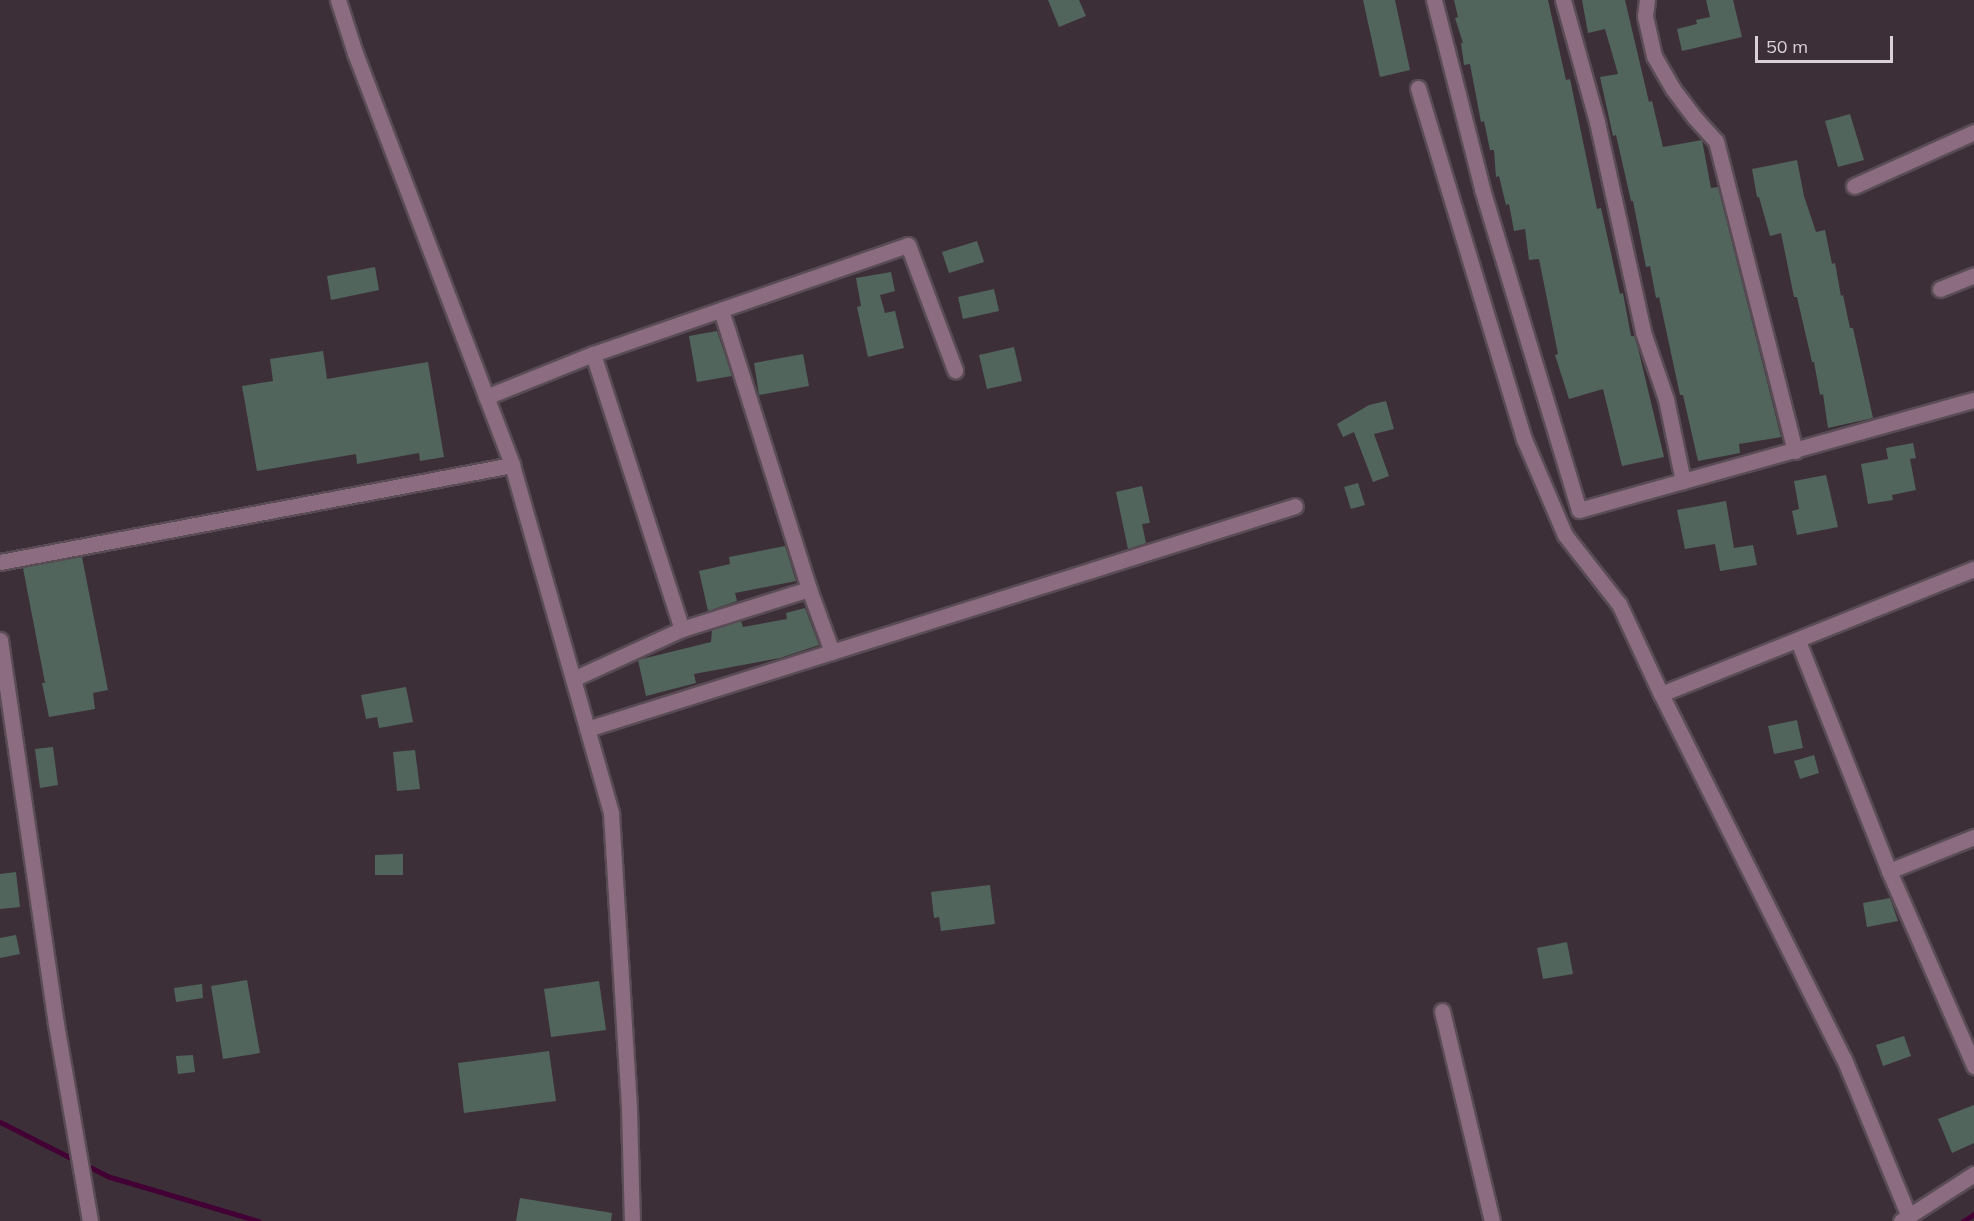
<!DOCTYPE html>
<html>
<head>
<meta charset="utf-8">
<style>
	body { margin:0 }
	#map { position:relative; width:1974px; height:1221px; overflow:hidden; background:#3d2f38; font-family:Mulish,sans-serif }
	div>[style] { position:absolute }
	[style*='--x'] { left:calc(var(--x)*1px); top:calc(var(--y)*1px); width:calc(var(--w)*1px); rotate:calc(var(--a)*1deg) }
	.stream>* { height:5px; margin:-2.5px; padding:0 2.5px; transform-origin:2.5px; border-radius:2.5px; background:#420034 }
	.building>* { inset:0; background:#52655d }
	.roads { filter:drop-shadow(2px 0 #594c55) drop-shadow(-2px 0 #594c55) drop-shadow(0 2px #594c55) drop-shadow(0 -2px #594c55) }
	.minor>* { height:15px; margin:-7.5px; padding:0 7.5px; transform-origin:7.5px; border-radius:7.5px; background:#8b6c81 }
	span { translate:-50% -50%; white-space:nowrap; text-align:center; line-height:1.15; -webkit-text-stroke:4.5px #3d2f38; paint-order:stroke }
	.scale { position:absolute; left:1755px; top:36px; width:138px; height:27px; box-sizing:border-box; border:3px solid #dad1d7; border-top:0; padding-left:8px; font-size:18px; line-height:21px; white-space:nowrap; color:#dad1d7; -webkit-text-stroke:4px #3d2f38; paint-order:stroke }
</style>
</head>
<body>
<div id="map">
	<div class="stream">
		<i style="--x:0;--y:1122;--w:84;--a:26.9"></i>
		<i style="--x:84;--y:1164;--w:29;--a:27"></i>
		<i style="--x:110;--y:1177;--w:155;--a:16.5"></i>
		<i style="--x:1963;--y:1221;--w:13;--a:-32"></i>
	</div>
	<div class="building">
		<i style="clip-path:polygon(1048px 0,1079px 0,1086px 16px,1059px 27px)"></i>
		<i style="clip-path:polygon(1363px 0,1395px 0,1410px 70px,1380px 77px)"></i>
		<i style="clip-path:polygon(1454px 0,1548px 0,1566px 80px,1570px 79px,1597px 209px,1601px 208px,1620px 294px,1623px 293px,1631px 336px,1634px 336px,1638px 348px,1664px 457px,1622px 466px,1603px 389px,1569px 399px,1555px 355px,1558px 354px,1539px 259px,1529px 260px,1525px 229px,1514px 231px,1509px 204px,1506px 205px,1499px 176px,1496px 177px,1494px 150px,1490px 150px,1484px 121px,1481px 122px,1470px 64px,1464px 65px,1461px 43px,1463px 43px,1455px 18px,1458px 17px)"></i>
		<i style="clip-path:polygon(1582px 0,1625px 0,1649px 102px,1652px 101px,1663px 147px,1702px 140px,1711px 188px,1718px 187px,1781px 437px,1739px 444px,1740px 453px,1698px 461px,1683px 395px,1680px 395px,1659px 297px,1656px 298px,1650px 266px,1646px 267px,1633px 201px,1631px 201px,1616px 135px,1613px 136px,1600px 77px,1618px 74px,1605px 29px,1588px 33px)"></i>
		<i style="clip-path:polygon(1706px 0,1733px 0,1742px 37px,1682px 51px,1677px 29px,1697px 24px,1696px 20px,1710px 17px)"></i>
		<i style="clip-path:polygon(1850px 114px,1864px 160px,1838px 167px,1825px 121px)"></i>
		<i style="clip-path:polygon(1797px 160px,1804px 196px,1816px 232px,1825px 230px,1832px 264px,1835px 263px,1841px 296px,1843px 295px,1850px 328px,1853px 328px,1873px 418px,1828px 428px,1823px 394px,1820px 395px,1814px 362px,1812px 362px,1797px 297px,1794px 297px,1781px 233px,1770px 236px,1759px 197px,1757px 197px,1752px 169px)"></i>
		<i style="clip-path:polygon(977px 241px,984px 262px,949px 273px,942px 252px)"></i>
		<i style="clip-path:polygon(375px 267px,379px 290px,331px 300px,327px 276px)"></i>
		<i style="clip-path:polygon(891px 272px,895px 291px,880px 295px,885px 313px,895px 311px,904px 348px,868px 357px,857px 307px,861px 306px,856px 278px)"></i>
		<i style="clip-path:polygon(994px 289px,999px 311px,963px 319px,958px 297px)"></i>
		<i style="clip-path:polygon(717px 331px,732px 376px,697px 382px,689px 336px)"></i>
		<i style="clip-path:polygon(1014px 347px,1022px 381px,987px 389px,979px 355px)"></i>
		<i style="clip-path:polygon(323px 351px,327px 379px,428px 362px,444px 457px,420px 461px,419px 453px,357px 464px,356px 454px,257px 471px,242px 386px,273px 381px,270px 359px)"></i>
		<i style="clip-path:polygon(803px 354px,809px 386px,759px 395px,754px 363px)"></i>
		<i style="clip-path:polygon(1386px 401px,1394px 429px,1374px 434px,1389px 476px,1373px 482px,1354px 432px,1343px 437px,1337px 424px,1369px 405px)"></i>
		<i style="clip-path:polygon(1913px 443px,1916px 458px,1910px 459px,1916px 490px,1892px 495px,1893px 500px,1868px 504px,1861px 464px,1888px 459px,1886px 448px)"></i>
		<i style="clip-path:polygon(1826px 475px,1838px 527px,1797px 535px,1792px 511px,1799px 509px,1794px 481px)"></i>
		<i style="clip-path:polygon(1358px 483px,1365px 505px,1351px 509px,1344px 487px)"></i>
		<i style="clip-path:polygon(1142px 486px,1150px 523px,1142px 524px,1146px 543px,1128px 549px,1116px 492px)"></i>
		<i style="clip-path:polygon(1726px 501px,1734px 548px,1753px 545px,1757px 565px,1720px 571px,1715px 544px,1685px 549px,1677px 510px)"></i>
		<i style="clip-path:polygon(785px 546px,796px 581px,735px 593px,737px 601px,708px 611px,699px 571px,730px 564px,729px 557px)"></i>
		<i style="clip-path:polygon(82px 557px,108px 690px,93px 693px,95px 709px,49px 717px,42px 683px,45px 683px,23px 568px)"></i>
		<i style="clip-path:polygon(805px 608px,819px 645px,780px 658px,694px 674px,696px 683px,646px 696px,638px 660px,711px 642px,712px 630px,741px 621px,743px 627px,787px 619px,786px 613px)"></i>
		<i style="clip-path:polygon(406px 687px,413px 722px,379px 728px,377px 717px,366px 719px,361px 695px)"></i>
		<i style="clip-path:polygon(1797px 720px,1803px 748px,1774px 754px,1768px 726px)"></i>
		<i style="clip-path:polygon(53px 747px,58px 785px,40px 788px,35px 749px)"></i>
		<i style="clip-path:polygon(415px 750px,420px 789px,397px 791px,393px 752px)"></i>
		<i style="clip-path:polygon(1814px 755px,1819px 773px,1800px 779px,1794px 761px)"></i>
		<i style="clip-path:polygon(403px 854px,403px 875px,375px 875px,375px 855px)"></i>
		<i style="clip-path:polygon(16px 872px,20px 907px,0 909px,0 874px)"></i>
		<i style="clip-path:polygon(990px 885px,995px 924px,941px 931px,939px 917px,934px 918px,931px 892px)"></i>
		<i style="clip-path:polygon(1890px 898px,1898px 921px,1867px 927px,1863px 903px)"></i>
		<i style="clip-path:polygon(16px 935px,20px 954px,0 958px,0 938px)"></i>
		<i style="clip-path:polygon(1567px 942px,1573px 974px,1543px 979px,1537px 948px)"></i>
		<i style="clip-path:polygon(247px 980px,260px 1053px,223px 1059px,211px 986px)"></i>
		<i style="clip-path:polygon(599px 981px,606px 1030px,551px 1037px,544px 989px)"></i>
		<i style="clip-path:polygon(202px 984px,203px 998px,176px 1002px,174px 988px)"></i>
		<i style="clip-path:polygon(1904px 1036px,1911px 1056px,1883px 1066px,1876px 1045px)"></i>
		<i style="clip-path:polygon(549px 1051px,556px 1101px,464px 1113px,458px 1063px)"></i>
		<i style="clip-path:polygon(193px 1055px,195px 1072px,178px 1074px,176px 1056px)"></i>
		<i style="clip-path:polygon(1974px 1105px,1974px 1143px,1952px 1153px,1938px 1119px)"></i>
		<i style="clip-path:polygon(520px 1198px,612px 1213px,611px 1221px,516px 1221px)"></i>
	</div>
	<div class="roads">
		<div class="minor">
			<i style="--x:338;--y:0;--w:56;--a:72.2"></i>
			<i style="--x:355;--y:53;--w:441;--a:69.1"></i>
			<i style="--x:512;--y:465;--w:362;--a:74.1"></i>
			<i style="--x:611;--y:813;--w:297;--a:86.5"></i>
			<i style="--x:629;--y:1109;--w:112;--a:88.5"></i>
			<i style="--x:1434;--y:0;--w:195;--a:75.7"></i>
			<i style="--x:1482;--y:189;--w:335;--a:73.2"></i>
			<i style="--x:1579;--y:510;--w:410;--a:-15.6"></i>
			<i style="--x:1563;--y:0;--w:127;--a:74.4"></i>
			<i style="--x:1597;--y:122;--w:215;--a:77.6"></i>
			<i style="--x:1643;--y:332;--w:71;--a:71.1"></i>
			<i style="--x:1666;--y:399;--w:84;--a:78.3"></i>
			<i style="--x:1647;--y:0;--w:16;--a:97"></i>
			<i style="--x:1645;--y:16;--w:41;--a:77.3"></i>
			<i style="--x:1654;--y:56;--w:38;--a:60"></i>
			<i style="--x:1673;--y:89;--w:36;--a:53"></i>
			<i style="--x:1695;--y:118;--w:31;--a:48"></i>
			<i style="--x:1716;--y:141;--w:320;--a:75.7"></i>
			<i style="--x:1418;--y:88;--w:367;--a:73.2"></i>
			<i style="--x:1524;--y:439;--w:104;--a:66.9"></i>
			<i style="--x:1565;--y:535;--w:88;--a:52"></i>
			<i style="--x:1619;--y:604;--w:99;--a:65"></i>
			<i style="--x:1661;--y:694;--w:408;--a:63.4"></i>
			<i style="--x:1844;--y:1059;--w:171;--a:67.6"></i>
			<i style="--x:1854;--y:186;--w:132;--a:-24.2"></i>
			<i style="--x:1940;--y:289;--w:37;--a:-22"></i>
			<i style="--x:721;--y:310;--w:293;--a:72.5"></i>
			<i style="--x:809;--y:589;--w:67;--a:69.9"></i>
			<i style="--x:593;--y:354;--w:289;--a:72.1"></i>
			<i style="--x:486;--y:397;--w:115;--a:-21.9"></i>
			<i style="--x:593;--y:354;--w:333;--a:-19.1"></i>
			<i style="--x:908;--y:245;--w:134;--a:69.4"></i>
			<i style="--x:0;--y:562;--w:521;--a:-10.73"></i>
			<i style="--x:0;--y:640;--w:388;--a:81.7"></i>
			<i style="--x:56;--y:1024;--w:200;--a:80.2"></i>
			<i style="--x:1798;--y:641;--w:247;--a:68.4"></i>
			<i style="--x:1889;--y:871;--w:213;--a:66.4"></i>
			<i style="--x:573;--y:679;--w:120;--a:-24.6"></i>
			<i style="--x:682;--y:629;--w:133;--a:-17.5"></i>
			<i style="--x:1661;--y:694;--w:337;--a:-21.8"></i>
			<i style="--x:587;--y:729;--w:742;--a:-17.48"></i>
			<i style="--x:1889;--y:871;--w:92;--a:-21.8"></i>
			<i style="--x:1442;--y:1011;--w:216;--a:76.6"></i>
			<i style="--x:1901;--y:1221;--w:87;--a:-32.8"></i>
		</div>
	</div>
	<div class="scale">50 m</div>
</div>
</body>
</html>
